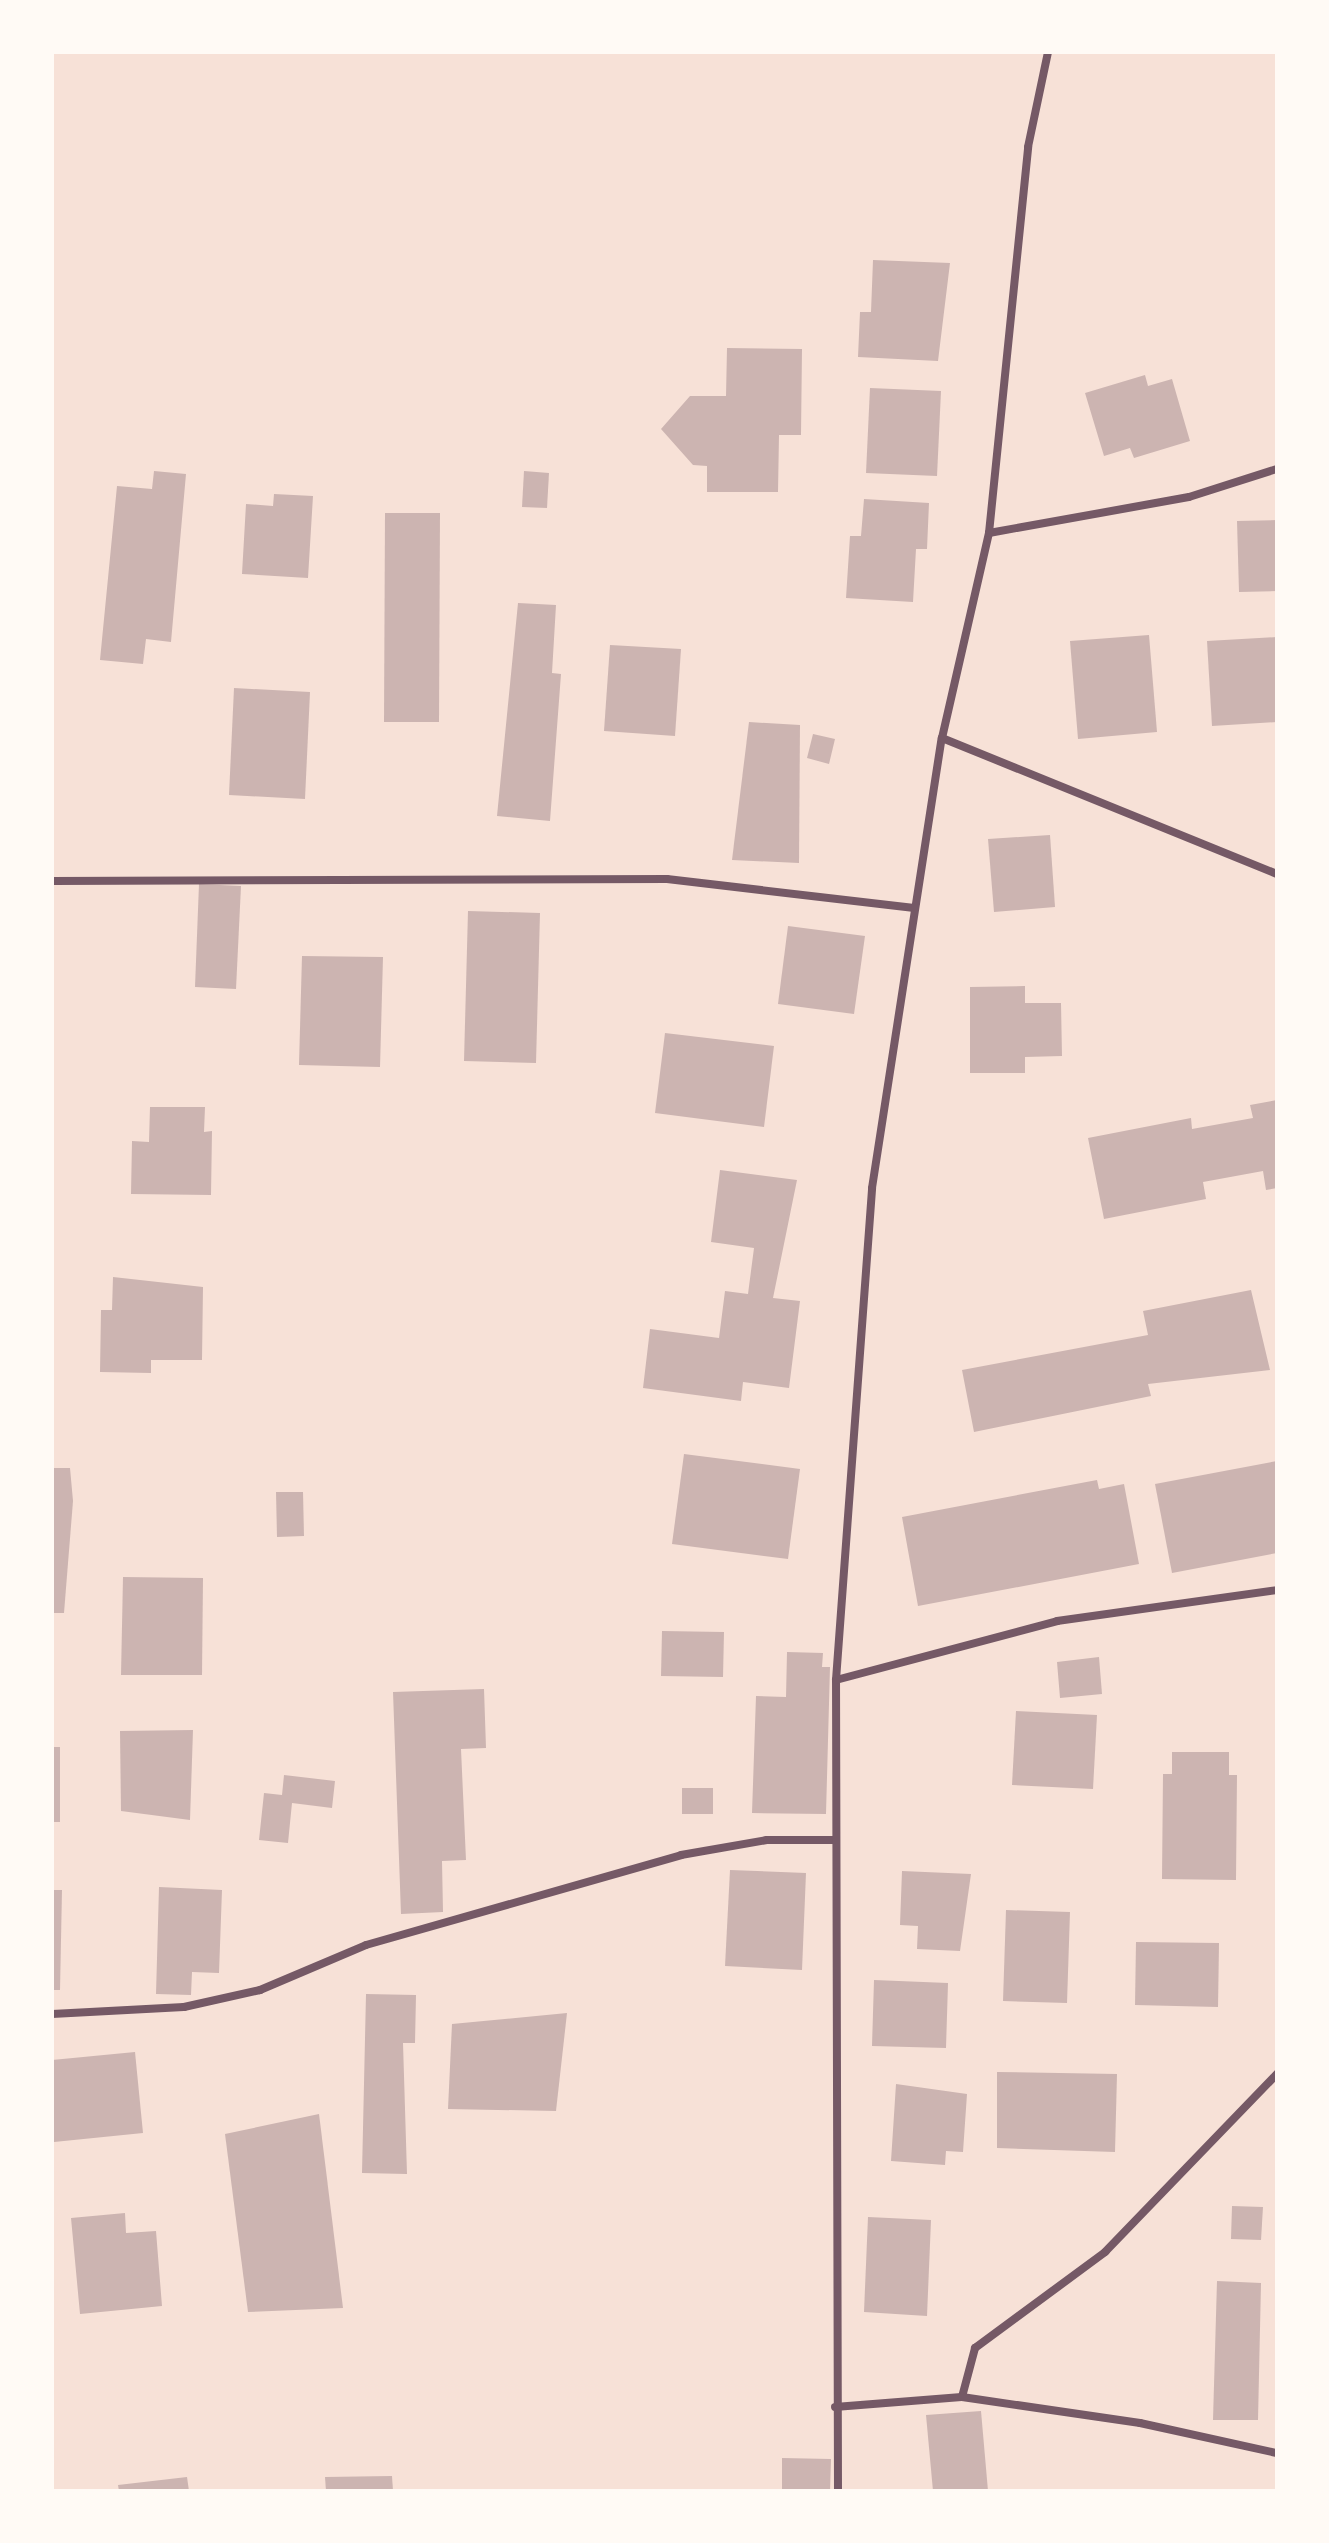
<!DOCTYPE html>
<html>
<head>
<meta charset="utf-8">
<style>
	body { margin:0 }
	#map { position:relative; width:1329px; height:2543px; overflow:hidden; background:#f7e1d7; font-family:"Crimson Pro",serif }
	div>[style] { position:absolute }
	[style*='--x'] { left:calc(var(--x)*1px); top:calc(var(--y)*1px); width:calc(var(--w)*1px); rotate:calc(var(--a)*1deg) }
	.building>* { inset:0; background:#ccb4b1 }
	.minor>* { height:8px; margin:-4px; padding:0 4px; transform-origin:4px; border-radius:4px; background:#755966 }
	span { translate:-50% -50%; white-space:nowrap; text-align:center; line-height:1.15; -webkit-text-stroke:8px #fffaf5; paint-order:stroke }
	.frame { position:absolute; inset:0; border:54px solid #fffaf5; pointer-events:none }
</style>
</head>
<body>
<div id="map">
	<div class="building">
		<i style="clip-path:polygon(873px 260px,950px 263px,938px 361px,858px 357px,860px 312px,871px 312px)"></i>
		<i style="clip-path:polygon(727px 348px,802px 349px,801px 435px,779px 435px,778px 492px,707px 492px,707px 466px,693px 465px,661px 429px,690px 396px,726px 396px)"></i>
		<i style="clip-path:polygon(1145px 375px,1148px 386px,1172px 379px,1190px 441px,1134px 458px,1130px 448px,1104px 456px,1085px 393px)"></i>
		<i style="clip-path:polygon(870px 388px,941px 391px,937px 476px,866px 473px)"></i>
		<i style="clip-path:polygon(154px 471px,186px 474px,171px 642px,146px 639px,143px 664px,100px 660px,117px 486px,152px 489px)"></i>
		<i style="clip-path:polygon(524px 471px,549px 473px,547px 508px,522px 507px)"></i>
		<i style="clip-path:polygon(274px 494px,313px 496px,308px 578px,242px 574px,246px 504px,273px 506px)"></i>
		<i style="clip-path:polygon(864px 499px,929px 503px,927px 549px,916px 549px,913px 602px,846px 598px,850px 536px,861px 536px)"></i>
		<i style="clip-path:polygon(385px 513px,440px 513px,439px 722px,384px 722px)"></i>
		<i style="clip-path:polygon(1277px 520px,1277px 591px,1239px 592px,1237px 521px)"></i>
		<i style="clip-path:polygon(518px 603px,556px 605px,552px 673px,561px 674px,550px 821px,497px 816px)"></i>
		<i style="clip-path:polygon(1149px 635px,1157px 732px,1078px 739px,1070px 641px)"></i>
		<i style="clip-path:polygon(1277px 637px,1277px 722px,1212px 726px,1207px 641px)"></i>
		<i style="clip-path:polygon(610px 645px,681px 649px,675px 736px,604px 731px)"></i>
		<i style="clip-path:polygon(234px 688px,310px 692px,305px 799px,229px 795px)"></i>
		<i style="clip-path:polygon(749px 722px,800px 725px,799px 863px,732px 860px)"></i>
		<i style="clip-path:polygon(813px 734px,835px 739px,829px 764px,807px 758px)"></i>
		<i style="clip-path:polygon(1050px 835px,1055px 907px,994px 912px,988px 839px)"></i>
		<i style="clip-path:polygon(199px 884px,241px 886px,236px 989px,195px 987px)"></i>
		<i style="clip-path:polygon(468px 911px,540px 913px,536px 1063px,464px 1061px)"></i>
		<i style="clip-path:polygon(788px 926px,865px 936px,854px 1014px,778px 1004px)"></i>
		<i style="clip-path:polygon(302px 956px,383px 957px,380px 1067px,299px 1065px)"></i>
		<i style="clip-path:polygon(1025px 986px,1025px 1003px,1061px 1003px,1062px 1056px,1025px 1057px,1025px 1073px,970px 1073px,970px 987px)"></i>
		<i style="clip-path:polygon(665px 1033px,774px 1046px,764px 1127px,655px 1113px)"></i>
		<i style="clip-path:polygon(1277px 1100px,1277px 1188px,1266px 1190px,1263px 1171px,1203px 1182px,1206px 1199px,1104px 1219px,1088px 1138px,1191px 1118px,1192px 1129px,1253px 1118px,1250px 1105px)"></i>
		<i style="clip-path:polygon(150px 1107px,205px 1107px,204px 1132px,212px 1131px,211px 1195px,131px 1194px,132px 1141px,149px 1142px)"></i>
		<i style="clip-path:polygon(720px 1170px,797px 1180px,773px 1298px,800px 1301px,789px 1388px,743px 1382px,741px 1401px,643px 1388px,650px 1329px,719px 1338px,725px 1291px,748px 1294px,754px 1248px,711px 1242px)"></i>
		<i style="clip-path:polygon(113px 1277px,203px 1287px,202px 1360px,151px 1360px,151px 1373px,100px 1372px,101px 1310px,112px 1310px)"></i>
		<i style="clip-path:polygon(1251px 1290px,1270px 1370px,1148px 1384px,1151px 1396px,974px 1432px,962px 1370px,1148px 1335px,1143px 1311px)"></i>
		<i style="clip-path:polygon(684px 1454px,800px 1469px,788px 1559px,672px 1544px)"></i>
		<i style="clip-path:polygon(1277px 1461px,1277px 1553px,1172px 1573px,1155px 1484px)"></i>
		<i style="clip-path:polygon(52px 1468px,70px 1468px,73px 1501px,64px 1613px,52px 1613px)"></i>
		<i style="clip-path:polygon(1097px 1480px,1099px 1489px,1124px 1484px,1139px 1564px,918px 1606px,902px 1517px)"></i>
		<i style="clip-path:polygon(276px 1492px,303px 1492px,304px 1536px,277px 1537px)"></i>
		<i style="clip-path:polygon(123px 1577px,203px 1578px,202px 1675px,121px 1675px)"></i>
		<i style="clip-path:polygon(662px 1631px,724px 1632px,723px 1677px,661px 1676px)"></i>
		<i style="clip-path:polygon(787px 1652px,823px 1653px,822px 1667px,830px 1667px,826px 1814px,752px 1813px,756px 1696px,786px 1697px)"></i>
		<i style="clip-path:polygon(1099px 1657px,1102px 1694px,1060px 1698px,1057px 1662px)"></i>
		<i style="clip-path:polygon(484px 1689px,486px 1748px,461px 1749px,466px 1860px,442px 1861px,443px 1912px,401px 1914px,393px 1692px)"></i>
		<i style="clip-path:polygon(1016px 1711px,1097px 1715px,1093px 1789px,1012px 1785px)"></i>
		<i style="clip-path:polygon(193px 1730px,190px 1820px,121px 1811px,120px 1731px)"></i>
		<i style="clip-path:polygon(52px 1747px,60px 1747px,60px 1822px,52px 1822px)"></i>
		<i style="clip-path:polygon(1172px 1752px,1229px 1752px,1229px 1775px,1237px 1775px,1236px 1880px,1162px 1879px,1163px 1774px,1172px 1774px)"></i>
		<i style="clip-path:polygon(284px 1775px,335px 1781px,332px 1808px,292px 1803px,288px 1843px,259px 1840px,264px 1793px,282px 1795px)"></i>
		<i style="clip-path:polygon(682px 1788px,713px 1788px,713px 1814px,682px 1814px)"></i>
		<i style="clip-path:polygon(730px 1870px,806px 1873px,802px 1970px,725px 1966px)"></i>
		<i style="clip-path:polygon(902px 1871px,971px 1874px,960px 1951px,917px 1949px,918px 1926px,900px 1925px)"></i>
		<i style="clip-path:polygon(159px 1887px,222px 1890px,219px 1973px,192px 1972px,191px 1995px,156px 1994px)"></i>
		<i style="clip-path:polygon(52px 1890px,62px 1890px,60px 1990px,52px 1990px)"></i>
		<i style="clip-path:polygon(1006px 1910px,1070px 1912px,1067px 2003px,1003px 2001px)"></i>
		<i style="clip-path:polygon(1136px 1942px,1219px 1943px,1218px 2007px,1135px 2005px)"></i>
		<i style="clip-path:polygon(874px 1980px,948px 1983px,946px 2048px,872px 2046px)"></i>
		<i style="clip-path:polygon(366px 1994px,416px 1995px,415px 2043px,403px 2043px,407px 2174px,362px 2173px)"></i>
		<i style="clip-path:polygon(567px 2013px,556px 2111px,448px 2109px,452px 2024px)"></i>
		<i style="clip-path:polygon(135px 2052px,143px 2133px,54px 2142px,52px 2060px)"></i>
		<i style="clip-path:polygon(997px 2072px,1117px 2074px,1115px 2152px,997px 2148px)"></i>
		<i style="clip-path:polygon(896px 2084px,967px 2094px,963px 2152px,946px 2151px,945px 2165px,891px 2161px)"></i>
		<i style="clip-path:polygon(319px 2114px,343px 2308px,248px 2312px,225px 2134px)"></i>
		<i style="clip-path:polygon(1232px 2206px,1263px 2207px,1261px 2240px,1231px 2239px)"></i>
		<i style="clip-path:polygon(125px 2213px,126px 2233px,156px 2231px,162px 2306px,80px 2314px,71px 2218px)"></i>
		<i style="clip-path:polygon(868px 2217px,931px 2220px,927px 2316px,864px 2312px)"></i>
		<i style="clip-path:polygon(1217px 2281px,1261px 2283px,1258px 2420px,1213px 2420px)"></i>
		<i style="clip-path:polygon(981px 2411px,988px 2491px,933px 2491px,926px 2415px)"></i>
		<i style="clip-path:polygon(782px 2458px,831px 2459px,830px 2491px,782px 2491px)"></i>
		<i style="clip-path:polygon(392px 2476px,393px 2491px,326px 2491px,325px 2477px)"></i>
		<i style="clip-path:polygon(187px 2477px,189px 2491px,119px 2491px,118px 2485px)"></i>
	</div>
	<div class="minor">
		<i style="--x:989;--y:533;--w:203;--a:-10.2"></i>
		<i style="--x:1189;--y:497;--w:92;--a:-17.7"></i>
		<i style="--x:942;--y:738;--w:362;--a:22.1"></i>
		<i style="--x:52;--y:881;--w:615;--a:-0.19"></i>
		<i style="--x:667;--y:879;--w:249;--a:6.7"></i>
		<i style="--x:836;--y:1680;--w:229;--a:-14.9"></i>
		<i style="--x:1057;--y:1621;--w:222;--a:-8"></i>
		<i style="--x:52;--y:2014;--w:132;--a:-3"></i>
		<i style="--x:184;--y:2007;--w:78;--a:-12.6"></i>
		<i style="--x:260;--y:1990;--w:115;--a:-23"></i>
		<i style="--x:366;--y:1945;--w:328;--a:-15.9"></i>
		<i style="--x:681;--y:1855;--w:87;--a:-9.9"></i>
		<i style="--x:767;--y:1840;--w:69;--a:0"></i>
		<i style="--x:962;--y:2397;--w:51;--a:-75.1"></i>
		<i style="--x:975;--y:2348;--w:162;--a:-36.4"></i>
		<i style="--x:1105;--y:2252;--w:248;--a:-46"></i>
		<i style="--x:835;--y:2407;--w:127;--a:-4.5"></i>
		<i style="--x:962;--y:2397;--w:180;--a:8.3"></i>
		<i style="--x:1140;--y:2423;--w:140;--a:12.4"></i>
		<i style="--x:838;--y:2491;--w:811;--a:-90.14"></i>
		<i style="--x:836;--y:1680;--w:493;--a:-85.8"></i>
		<i style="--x:872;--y:1188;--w:455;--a:-81.2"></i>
		<i style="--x:942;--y:738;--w:210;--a:-77.1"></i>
		<i style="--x:989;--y:533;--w:388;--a:-84.2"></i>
		<i style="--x:1028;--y:147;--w:97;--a:-78.1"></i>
	</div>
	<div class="frame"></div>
</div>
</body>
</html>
